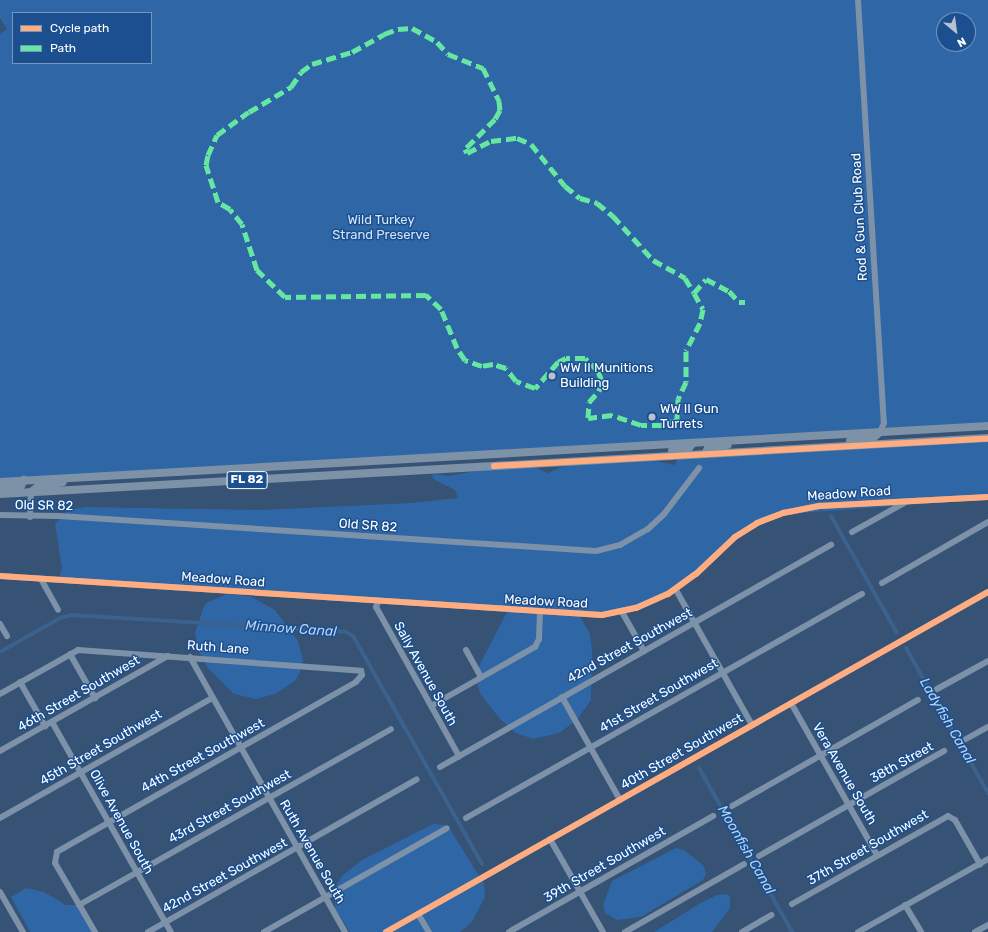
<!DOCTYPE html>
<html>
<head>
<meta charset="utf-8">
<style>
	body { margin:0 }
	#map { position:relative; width:988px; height:932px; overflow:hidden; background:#365274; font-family:Rubik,sans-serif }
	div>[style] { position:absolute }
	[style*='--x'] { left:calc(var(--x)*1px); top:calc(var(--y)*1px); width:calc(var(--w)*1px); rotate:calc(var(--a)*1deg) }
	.green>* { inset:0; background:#2f66a5 }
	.canal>* { height:4px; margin:-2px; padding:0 2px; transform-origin:2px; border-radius:2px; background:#3b618d }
	.minor>* { height:6px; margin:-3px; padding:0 3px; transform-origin:3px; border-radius:3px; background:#7d92a8 }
	.highway>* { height:8px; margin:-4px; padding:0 4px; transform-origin:4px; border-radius:4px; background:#7e92a7 }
	.quiet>* { height:5px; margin-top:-2.5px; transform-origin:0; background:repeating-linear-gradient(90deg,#66e7a1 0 10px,transparent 0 15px) }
	.cycleway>* { height:6px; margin:-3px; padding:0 3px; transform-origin:3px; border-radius:3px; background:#ffac80 }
	.dots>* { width:11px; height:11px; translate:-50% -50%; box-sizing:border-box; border:2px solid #1b4f8f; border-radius:50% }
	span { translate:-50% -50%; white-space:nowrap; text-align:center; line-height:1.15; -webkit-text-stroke:3px #1b4f8f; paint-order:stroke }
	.shield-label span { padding:1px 3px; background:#1b4f8f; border:1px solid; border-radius:3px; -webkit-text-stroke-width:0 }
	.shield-label { font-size:12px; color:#fff; font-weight:700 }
	.street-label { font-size:13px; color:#fff }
	.park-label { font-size:13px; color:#cfe3fa }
	.poi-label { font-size:13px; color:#fff }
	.left { translate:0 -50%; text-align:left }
	.water-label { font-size:14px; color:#b5d3f5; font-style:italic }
	.legend { position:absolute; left:12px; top:12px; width:140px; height:52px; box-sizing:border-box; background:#1b4f8f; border:1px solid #7695bc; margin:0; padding:5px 7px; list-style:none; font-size:12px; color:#fff }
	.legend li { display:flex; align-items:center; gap:8px; height:20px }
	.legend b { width:20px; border:1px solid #7695bc }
	.north { position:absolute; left:936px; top:12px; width:40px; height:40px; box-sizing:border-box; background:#1b4f8f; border:1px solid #7695bc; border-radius:50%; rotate:151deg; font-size:11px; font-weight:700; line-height:16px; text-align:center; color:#fff }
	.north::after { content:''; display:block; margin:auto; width:14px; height:18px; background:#b9c2ce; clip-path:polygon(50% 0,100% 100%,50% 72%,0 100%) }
</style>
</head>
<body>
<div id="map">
	<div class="green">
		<i style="clip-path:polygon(evenodd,0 0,988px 0,988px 424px,0 480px,0 34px,7px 29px,0 18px,0 0,13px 13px,151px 13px,151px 63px,13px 63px,13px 13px,0 0,944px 20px,968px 20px,968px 44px,944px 44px,944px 20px)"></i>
		<i style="clip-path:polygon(988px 440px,988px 499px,788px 514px,755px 525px,708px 561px,684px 587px,656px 603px,637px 611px,580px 617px,590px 634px,592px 650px,591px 700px,577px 720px,559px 733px,533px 739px,516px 733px,500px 719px,481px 695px,476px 682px,478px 668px,507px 612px,59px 577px,62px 568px,55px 524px,68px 510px,85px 507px,262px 510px,411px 503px,458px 498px,455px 490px,433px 479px,432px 475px,436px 474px,448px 476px,482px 470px,534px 467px,548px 473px,566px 465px,655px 461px,674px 465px,679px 458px)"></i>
		<i style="clip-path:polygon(227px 594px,250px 596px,275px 610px,298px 641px,303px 659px,300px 672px,295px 681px,275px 694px,256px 699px,234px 694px,208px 668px,198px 650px,195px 633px,203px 609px,206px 603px)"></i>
		<i style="clip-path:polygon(433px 824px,445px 825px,450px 829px,484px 884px,485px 897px,472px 922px,460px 932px,350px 932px,335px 908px,335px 888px,342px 876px,362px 860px)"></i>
		<i style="clip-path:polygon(676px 848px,684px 850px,704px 866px,706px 874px,703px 880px,641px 917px,617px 920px,605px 913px,603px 905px,612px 881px)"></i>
		<i style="clip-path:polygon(26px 888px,44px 892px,66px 905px,77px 905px,93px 932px,30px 932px,11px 897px)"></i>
		<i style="clip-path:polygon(726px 894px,730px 896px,730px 908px,712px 932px,654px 932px,699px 904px,717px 895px)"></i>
	</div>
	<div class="canal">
		<i style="--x:831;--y:516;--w:134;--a:60.6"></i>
		<i style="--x:906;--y:648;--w:167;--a:60.5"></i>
		<i style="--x:0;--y:652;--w:69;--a:-29.5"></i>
		<i style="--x:60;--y:618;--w:11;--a:-15"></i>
		<i style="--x:71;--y:615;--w:276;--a:3.5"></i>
		<i style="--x:346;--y:632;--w:8;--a:30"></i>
		<i style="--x:353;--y:636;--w:262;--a:60.5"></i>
		<i style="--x:699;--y:768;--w:189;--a:60.4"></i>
	</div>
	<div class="minor">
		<i style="--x:858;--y:0;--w:424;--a:86.5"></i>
		<i style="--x:884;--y:423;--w:10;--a:114"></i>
		<i style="--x:0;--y:515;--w:59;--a:1"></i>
		<i style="--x:59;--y:516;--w:538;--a:3.73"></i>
		<i style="--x:596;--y:551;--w:25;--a:-14"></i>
		<i style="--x:620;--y:545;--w:32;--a:-30"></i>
		<i style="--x:648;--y:529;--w:22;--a:-43"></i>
		<i style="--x:664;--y:514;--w:58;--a:-52.7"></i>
		<i style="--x:30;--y:517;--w:25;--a:-88"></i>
		<i style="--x:852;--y:532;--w:62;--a:-29.1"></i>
		<i style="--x:0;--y:576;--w:603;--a:3.71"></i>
		<i style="--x:602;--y:615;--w:35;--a:-12"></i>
		<i style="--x:636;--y:608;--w:35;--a:-24"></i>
		<i style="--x:668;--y:594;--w:34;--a:-36"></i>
		<i style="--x:696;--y:574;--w:54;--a:-43.5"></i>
		<i style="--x:735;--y:537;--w:26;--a:-32"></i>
		<i style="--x:757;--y:523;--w:28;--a:-21"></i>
		<i style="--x:783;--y:513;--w:38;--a:-11"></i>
		<i style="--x:820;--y:506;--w:168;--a:-3.1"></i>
		<i style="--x:41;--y:579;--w:35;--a:61"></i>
		<i style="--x:882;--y:583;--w:122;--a:-29.9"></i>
		<i style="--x:676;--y:590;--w:155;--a:60.6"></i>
		<i style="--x:378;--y:602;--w:5;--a:112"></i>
		<i style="--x:376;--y:607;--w:171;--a:60.9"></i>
		<i style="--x:622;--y:612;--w:45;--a:60.6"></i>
		<i style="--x:0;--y:624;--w:14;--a:60"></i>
		<i style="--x:466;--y:650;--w:31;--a:61"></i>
		<i style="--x:70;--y:654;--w:51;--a:60.4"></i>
		<i style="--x:190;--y:657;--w:316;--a:60.6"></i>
		<i style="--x:20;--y:682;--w:51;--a:60.4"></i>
		<i style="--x:937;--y:689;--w:58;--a:-28.8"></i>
		<i style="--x:0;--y:694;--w:90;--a:-29.4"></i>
		<i style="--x:78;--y:650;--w:284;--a:4.2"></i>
		<i style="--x:361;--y:671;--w:4;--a:76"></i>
		<i style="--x:362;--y:675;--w:9;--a:131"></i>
		<i style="--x:356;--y:682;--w:344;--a:150.4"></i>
		<i style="--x:57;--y:852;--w:11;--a:100"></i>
		<i style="--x:55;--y:863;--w:80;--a:59.9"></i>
		<i style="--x:562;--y:697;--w:118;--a:60.6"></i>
		<i style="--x:791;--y:703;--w:175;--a:60.5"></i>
		<i style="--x:431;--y:706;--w:120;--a:-29.6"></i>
		<i style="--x:535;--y:647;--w:9;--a:-63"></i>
		<i style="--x:539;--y:639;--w:26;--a:-88"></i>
		<i style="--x:52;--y:722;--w:241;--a:60.5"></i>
		<i style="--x:966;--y:739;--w:25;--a:-29"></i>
		<i style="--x:0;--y:751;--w:193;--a:-29.5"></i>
		<i style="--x:440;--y:767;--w:450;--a:-29.6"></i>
		<i style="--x:732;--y:806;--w:214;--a:-29.7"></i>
		<i style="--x:0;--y:818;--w:244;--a:-29.5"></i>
		<i style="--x:466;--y:818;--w:455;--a:-29.5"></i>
		<i style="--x:550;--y:839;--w:107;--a:60.3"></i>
		<i style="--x:759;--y:856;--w:213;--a:-29.6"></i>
		<i style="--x:0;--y:892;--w:46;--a:60.1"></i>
		<i style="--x:792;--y:904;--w:179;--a:-29.4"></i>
		<i style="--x:948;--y:816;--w:8;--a:30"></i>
		<i style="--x:955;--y:820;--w:51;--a:60.4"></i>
		<i style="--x:79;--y:905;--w:358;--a:-29.4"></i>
		<i style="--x:905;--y:905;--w:31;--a:59"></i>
		<i style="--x:418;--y:914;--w:21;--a:59"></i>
		<i style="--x:148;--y:932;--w:309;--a:-29.6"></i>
		<i style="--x:264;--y:932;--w:210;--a:-29.6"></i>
		<i style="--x:386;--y:932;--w:691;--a:-29.46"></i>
		<i style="--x:509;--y:932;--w:235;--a:-29.6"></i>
		<i style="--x:625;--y:932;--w:137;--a:-29.7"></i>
		<i style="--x:742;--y:932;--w:34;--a:-30"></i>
		<i style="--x:858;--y:932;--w:149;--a:-29.3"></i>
		<i style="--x:975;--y:932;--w:15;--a:-28"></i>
	</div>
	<div class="highway">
		<i style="--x:850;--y:441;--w:22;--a:-5"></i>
		<i style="--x:872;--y:439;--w:11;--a:-41"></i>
		<i style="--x:672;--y:451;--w:17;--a:-10"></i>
		<i style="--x:689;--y:448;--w:6;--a:-51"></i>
		<i style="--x:705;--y:454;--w:7;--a:-63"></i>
		<i style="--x:708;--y:448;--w:20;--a:-9"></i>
		<i style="--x:0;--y:482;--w:990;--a:-3.24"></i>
		<i style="--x:0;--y:489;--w:21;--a:-8"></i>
		<i style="--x:21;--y:486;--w:7;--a:-63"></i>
		<i style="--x:31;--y:492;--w:10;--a:-37"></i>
		<i style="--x:39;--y:486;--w:24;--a:-9"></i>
		<i style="--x:0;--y:494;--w:990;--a:-3.24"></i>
	</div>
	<div class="quiet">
		<i style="--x:694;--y:293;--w:18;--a:61"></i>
		<i style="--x:703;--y:309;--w:14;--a:102"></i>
		<i style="--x:700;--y:323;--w:31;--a:117"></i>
		<i style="--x:686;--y:351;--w:31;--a:90"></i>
		<i style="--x:686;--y:382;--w:19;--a:115"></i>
		<i style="--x:678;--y:399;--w:21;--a:93"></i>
		<i style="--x:677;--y:420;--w:16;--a:162"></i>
		<i style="--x:662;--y:425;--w:21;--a:180"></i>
		<i style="--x:641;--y:425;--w:31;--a:-161"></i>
		<i style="--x:612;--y:415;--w:24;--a:173"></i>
		<i style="--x:588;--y:418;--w:16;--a:-86"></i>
		<i style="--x:589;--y:402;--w:15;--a:-48"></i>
		<i style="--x:599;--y:391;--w:10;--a:-73"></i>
		<i style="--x:602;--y:381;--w:11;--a:-112"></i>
		<i style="--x:598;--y:371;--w:18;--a:-135"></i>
		<i style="--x:585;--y:358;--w:19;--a:180"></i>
		<i style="--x:566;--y:358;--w:9;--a:153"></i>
		<i style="--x:558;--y:362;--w:35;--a:131"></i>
		<i style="--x:535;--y:388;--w:20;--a:-160"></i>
		<i style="--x:516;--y:381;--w:16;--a:-128"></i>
		<i style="--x:506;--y:368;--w:14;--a:-163"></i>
		<i style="--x:493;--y:364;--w:11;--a:170"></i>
		<i style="--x:482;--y:366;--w:18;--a:-161"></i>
		<i style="--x:465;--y:360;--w:14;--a:-124"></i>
		<i style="--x:457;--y:348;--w:42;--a:-112.3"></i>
		<i style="--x:441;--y:309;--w:21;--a:-137"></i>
		<i style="--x:426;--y:295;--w:141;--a:179.2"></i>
		<i style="--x:285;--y:297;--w:39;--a:-136"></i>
		<i style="--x:257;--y:270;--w:48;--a:-108.1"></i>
		<i style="--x:242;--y:224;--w:19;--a:-129"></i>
		<i style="--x:230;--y:209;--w:14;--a:-150"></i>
		<i style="--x:218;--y:202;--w:39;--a:-108"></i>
		<i style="--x:206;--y:165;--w:10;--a:-79"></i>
		<i style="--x:208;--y:155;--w:22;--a:-66"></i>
		<i style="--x:217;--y:135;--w:39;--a:-36"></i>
		<i style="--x:249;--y:112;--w:49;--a:-30.8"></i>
		<i style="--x:291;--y:87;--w:18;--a:-56"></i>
		<i style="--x:301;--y:72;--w:14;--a:-36"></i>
		<i style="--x:312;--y:64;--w:42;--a:-16.7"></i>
		<i style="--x:352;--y:52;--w:37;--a:-29"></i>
		<i style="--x:384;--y:34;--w:15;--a:-20"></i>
		<i style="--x:398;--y:29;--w:14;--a:-4"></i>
		<i style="--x:412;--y:28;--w:29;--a:29"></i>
		<i style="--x:437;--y:42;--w:16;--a:47"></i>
		<i style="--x:448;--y:54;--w:38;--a:22"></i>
		<i style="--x:483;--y:68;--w:37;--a:64"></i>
		<i style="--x:499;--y:101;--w:9;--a:84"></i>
		<i style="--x:500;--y:110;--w:10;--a:119"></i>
		<i style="--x:495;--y:119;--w:42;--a:135"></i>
		<i style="--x:465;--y:149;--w:4;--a:63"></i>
		<i style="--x:467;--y:153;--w:27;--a:-27"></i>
		<i style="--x:491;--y:141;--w:26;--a:-7"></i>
		<i style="--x:517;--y:138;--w:15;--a:23"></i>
		<i style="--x:531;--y:144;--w:54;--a:51"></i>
		<i style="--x:565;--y:186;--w:19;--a:39"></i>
		<i style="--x:580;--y:198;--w:18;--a:16"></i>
		<i style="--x:597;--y:203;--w:21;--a:39"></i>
		<i style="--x:613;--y:216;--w:59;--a:47.7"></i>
		<i style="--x:653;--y:260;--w:37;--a:29"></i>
		<i style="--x:685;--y:278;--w:17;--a:59"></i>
		<i style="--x:694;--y:293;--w:18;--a:-49"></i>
		<i style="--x:706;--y:279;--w:26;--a:28"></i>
		<i style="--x:729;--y:291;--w:15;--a:48"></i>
		<i style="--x:739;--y:302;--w:6;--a:0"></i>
	</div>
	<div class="cycleway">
		<i style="--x:494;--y:466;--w:495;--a:-3.2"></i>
		<i style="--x:0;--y:576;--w:603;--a:3.71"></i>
		<i style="--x:602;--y:615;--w:35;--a:-12"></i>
		<i style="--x:636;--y:608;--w:35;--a:-24"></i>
		<i style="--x:668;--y:594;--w:34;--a:-36"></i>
		<i style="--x:696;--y:574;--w:54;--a:-43.5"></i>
		<i style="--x:735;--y:537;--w:26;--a:-32"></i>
		<i style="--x:757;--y:523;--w:28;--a:-21"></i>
		<i style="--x:783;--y:513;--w:38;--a:-11"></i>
		<i style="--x:820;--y:506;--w:168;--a:-3.1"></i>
		<i style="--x:386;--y:932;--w:691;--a:-29.46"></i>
	</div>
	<div class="dots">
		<i style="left:552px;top:376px;background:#b9c2ce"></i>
		<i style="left:652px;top:417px;background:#b9c2ce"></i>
	</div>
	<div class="shield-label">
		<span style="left:247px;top:480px">FL 82</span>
	</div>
	<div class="street-label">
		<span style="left:860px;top:217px;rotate:-93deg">Rod &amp; Gun Club Road</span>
		<span style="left:849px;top:494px;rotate:-4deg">Meadow Road</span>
		<span style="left:44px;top:506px;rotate:1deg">Old SR 82</span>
		<span style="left:368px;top:526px;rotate:4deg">Old SR 82</span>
		<span style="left:223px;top:580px;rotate:4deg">Meadow Road</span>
		<span style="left:546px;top:602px;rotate:3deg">Meadow Road</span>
		<span style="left:630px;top:646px;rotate:-29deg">42nd Street Southwest</span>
		<span style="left:218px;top:648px;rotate:4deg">Ruth Lane</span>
		<span style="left:425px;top:674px;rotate:61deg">Sally Avenue South</span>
		<span style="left:79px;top:694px;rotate:-30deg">46th Street Southwest</span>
		<span style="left:659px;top:696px;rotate:-30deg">41st Street Southwest</span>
		<span style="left:101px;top:748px;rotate:-30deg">45th Street Southwest</span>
		<span style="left:682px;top:752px;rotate:-30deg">40th Street Southwest</span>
		<span style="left:203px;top:756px;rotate:-29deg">44th Street Southwest</span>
		<span style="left:902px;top:763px;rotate:-29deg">38th Street</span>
		<span style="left:844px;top:774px;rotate:60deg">Vera Avenue South</span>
		<span style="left:230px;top:807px;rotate:-29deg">43rd Street Southwest</span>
		<span style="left:121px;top:822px;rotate:61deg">Olive Avenue South</span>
		<span style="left:868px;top:848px;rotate:-30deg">37th Street Southwest</span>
		<span style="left:312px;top:852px;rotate:60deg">Ruth Avenue South</span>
		<span style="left:605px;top:865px;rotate:-30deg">39th Street Southwest</span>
		<span style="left:225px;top:876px;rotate:-29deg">42nd Street Southwest</span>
	</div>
	<div class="park-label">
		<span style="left:381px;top:228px">Wild Turkey<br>Strand Preserve</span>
	</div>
	<div class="poi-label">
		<span class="left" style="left:560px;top:376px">WW II Munitions<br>Building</span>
		<span class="left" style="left:660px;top:417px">WW II Gun<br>Turrets</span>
	</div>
	<div class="water-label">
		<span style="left:291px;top:629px;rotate:4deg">Minnow Canal</span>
		<span style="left:947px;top:721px;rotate:60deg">Ladyfish Canal</span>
		<span style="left:746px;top:850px;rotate:60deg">Moonfish Canal</span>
	</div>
	<ul class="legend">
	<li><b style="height:5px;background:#ffac80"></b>Cycle path</li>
	<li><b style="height:5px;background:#66e7a1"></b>Path</li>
	</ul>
	<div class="north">N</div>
</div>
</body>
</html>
